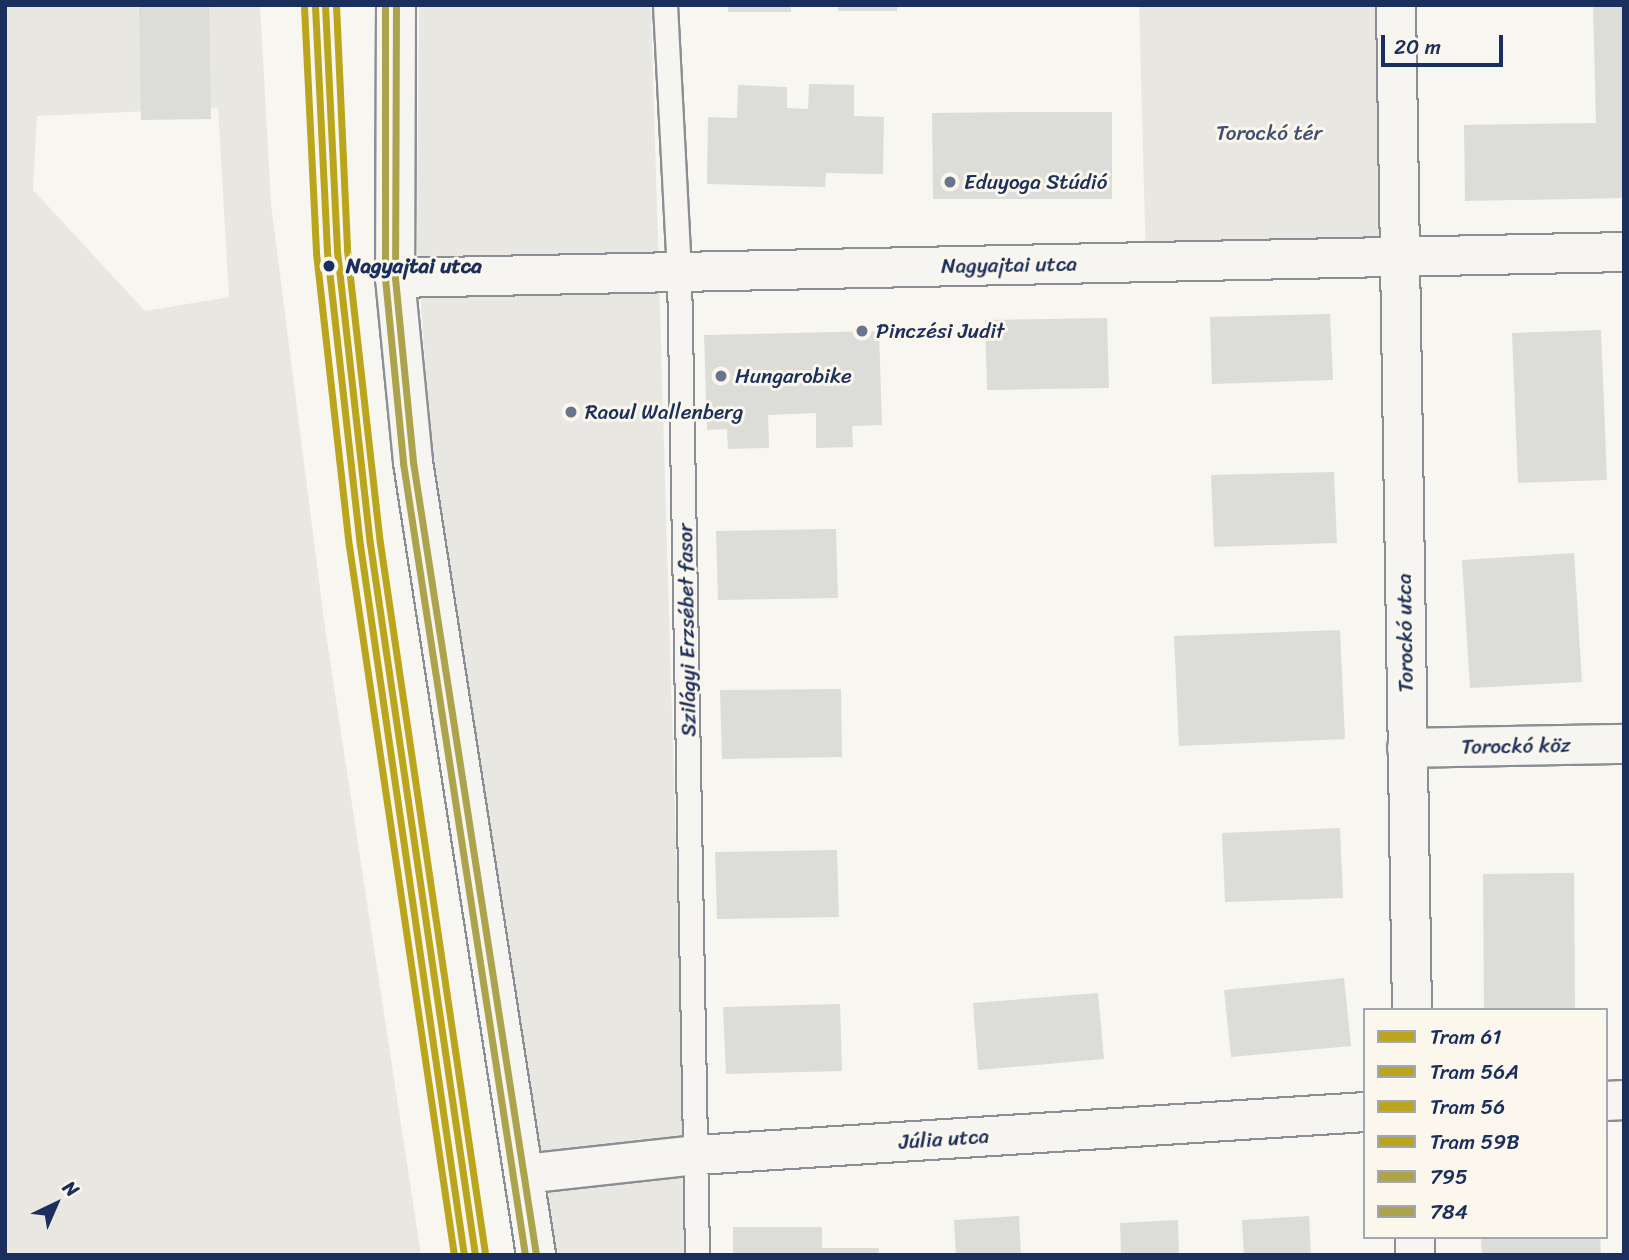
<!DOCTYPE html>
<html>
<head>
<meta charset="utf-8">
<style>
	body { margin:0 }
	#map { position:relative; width:1629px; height:1260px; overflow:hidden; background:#f8f6f0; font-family:Sriracha,sans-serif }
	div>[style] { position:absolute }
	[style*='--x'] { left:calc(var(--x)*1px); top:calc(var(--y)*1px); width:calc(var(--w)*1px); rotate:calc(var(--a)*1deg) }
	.green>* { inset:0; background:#e8e7e2 }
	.building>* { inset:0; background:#dcdcd9 }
	.roads { filter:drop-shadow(2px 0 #8b8e94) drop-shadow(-2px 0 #8b8e94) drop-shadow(0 2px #8b8e94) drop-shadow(0 -2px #8b8e94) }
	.service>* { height:23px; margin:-11.5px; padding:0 11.5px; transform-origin:11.5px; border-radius:11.5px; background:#f6f5f1 }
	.minor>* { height:38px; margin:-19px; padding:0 19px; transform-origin:19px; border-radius:19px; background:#f6f5f1 }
	.secondary>* { height:38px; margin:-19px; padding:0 19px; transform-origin:19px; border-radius:19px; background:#f6f5f1 }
	.bus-1>* { height:7px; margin:-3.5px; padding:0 3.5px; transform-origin:3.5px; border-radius:3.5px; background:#ada34c }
	.bus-2>* { height:7px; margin:-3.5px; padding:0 3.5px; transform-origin:3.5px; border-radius:3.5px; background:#ada34c }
	.tram-1>* { height:7px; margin:-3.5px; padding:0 3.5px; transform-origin:3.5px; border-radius:3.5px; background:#bba51c }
	.tram-2>* { height:7px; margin:-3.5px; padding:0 3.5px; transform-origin:3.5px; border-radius:3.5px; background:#bba51c }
	.tram-3>* { height:7px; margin:-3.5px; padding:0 3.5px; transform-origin:3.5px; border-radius:3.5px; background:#bba51c }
	.tram-4>* { height:7px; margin:-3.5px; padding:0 3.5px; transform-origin:3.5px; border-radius:3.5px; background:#bba51c }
	.dots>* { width:19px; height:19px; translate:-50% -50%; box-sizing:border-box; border:4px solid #fbf7ec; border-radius:50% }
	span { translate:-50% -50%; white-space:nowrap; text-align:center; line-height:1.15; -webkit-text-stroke:6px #fbf7ec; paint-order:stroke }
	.park-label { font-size:21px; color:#415176 }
	.poi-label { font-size:21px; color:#1b2f5e }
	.left { translate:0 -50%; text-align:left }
	.street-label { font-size:21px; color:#1b2f5e }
	.stop-label { font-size:21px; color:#1b2f5e; font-weight:700 }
	.frame { position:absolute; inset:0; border:7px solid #1b2f5e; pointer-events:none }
	.legend { position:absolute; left:1363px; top:1008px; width:245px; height:231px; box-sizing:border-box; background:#fbf7ec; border:2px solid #a1a7b3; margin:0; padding:9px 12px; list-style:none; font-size:21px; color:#1b2f5e }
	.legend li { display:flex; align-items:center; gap:14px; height:35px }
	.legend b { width:35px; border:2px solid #a1a7b3 }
	.north { position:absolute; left:21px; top:1169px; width:70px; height:70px; -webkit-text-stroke:5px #fbf7ec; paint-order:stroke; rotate:44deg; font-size:19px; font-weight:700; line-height:28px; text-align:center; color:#1b2f5e }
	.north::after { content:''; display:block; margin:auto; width:24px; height:32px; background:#1b2f5e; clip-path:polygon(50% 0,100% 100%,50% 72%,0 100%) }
	.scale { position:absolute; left:1381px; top:35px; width:122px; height:32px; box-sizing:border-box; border:4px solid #1b2f5e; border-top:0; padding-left:9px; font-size:21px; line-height:24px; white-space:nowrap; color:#1b2f5e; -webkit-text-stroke:5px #fbf7ec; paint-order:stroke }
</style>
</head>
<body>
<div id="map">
	<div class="green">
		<i style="clip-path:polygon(evenodd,5px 5px,260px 5px,271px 204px,325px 628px,421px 1255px,5px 1255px,5px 5px,218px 108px,229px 297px,145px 311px,33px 190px,37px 116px,218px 108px)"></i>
		<i style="clip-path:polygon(419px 5px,651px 5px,688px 1255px,549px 1255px,433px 475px,417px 246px)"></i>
		<i style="clip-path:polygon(1139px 5px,1396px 5px,1397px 257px,1146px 262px)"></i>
	</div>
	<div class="building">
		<i style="clip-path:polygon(139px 5px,209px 5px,211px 119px,141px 120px)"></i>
		<i style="clip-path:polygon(728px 5px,791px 5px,791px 12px,728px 12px)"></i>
		<i style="clip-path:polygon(838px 5px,897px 5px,897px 11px,838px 11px)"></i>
		<i style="clip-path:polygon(1593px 5px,1624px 5px,1624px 198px,1465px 201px,1464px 125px,1596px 123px)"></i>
		<i style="clip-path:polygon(809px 84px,854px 85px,854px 116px,884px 117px,883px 174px,826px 173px,825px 187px,707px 184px,708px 117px,737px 118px,738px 85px,787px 87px,787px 108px,808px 109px)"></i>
		<i style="clip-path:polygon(1022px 112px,1112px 112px,1112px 199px,933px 199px,932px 113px)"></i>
		<i style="clip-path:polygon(1330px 314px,1333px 380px,1212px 384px,1210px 317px)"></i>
		<i style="clip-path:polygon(1107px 318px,1109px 388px,987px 390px,985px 320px)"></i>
		<i style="clip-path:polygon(1601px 330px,1607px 480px,1518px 483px,1512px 333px)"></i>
		<i style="clip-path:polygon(879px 331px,882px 425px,852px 426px,853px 447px,816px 448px,816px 413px,768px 415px,769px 448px,728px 449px,727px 429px,707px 430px,704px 335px)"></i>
		<i style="clip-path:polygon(1334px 472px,1337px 543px,1214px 547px,1211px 475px)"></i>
		<i style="clip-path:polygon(836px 529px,838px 598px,718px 600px,716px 531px)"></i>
		<i style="clip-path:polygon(1574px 553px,1582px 682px,1470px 688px,1462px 560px)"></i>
		<i style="clip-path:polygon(1340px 630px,1345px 739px,1179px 746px,1174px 636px)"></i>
		<i style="clip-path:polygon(841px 689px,842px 757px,722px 759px,720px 690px)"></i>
		<i style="clip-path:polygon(1340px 828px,1343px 898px,1225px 902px,1222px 833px)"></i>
		<i style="clip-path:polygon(837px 850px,839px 917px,717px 919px,715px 852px)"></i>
		<i style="clip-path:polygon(1574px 873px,1575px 1010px,1484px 1010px,1483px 874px)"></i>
		<i style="clip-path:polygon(1344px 978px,1351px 1046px,1231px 1057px,1224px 990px)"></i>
		<i style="clip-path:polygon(1098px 993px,1104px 1059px,978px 1070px,973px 1003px)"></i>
		<i style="clip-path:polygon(840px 1004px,842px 1071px,726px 1074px,723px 1007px)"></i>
		<i style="clip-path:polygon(1019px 1216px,1021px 1255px,956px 1255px,954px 1220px)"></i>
		<i style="clip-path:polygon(1309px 1216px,1311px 1255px,1244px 1255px,1242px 1220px)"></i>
		<i style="clip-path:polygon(1178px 1220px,1179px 1255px,1121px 1255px,1120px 1223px)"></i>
		<i style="clip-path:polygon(733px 1227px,822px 1227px,822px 1248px,879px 1248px,879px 1255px,733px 1255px)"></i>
		<i style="clip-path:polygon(1481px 1237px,1600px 1237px,1601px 1255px,1482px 1255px)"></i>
	</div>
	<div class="roads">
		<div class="service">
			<i style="--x:665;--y:5;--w:267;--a:87"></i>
			<i style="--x:679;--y:272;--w:983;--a:88.95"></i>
		</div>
		<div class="minor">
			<i style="--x:1396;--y:5;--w:1005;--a:89.09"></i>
			<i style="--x:395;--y:278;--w:1229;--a:-1.21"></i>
			<i style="--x:1407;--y:748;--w:217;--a:-1.1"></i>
			<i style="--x:1606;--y:1101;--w:18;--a:-3"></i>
			<i style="--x:524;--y:1174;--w:174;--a:-6.3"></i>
			<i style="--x:697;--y:1155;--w:669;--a:-3.68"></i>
			<i style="--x:1415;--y:1237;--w:18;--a:90"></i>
		</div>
		<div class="secondary">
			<i style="--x:396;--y:5;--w:273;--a:90.2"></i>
			<i style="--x:395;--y:278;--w:185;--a:84.4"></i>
			<i style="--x:413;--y:462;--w:802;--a:81.18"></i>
		</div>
	</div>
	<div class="bus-1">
		<i style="--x:396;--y:5;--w:273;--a:90.2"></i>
		<i style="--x:395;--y:278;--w:185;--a:84.4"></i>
		<i style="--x:413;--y:462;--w:802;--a:81.18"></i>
	</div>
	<div class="bus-2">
		<i style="--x:385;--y:5;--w:273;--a:90"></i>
		<i style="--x:385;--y:278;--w:186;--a:84.4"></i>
		<i style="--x:403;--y:463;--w:801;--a:81.24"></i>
	</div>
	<div class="tram-1">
		<i style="--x:325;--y:5;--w:246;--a:87.2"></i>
		<i style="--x:337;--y:251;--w:295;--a:83.6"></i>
		<i style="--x:370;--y:544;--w:719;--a:81.6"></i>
	</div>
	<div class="tram-2">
		<i style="--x:315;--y:6;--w:246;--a:87.2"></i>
		<i style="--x:327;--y:252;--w:295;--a:83.6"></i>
		<i style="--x:360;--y:545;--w:718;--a:81.67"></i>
	</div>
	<div class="tram-3">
		<i style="--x:336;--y:5;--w:245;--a:87.4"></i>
		<i style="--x:347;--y:250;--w:295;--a:83.6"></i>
		<i style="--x:380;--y:543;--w:718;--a:81.59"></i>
	</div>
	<div class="tram-4">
		<i style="--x:304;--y:6;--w:247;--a:87.2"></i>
		<i style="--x:316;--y:253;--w:295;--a:83.6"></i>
		<i style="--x:349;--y:546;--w:717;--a:81.58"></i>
	</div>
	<div class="dots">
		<i style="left:950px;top:182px;background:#687591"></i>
		<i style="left:329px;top:266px;background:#1b2f5e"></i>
		<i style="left:862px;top:331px;background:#687591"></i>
		<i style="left:721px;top:376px;background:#687591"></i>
		<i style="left:571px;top:412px;background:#687591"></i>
	</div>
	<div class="park-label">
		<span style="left:1269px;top:133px">Torockó tér</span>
	</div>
	<div class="poi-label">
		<span class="left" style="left:964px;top:182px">Eduyoga Stúdió</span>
		<span class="left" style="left:876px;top:331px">Pinczési Judit</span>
		<span class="left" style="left:735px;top:376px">Hungarobike</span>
		<span class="left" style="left:585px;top:412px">Raoul Wallenberg</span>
	</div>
	<div class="street-label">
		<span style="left:1009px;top:265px;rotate:-1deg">Nagyajtai utca</span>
		<span style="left:687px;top:630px;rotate:-91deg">Szilágyi Erzsébet fasor</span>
		<span style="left:1405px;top:633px;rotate:-91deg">Torockó utca</span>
		<span style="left:1516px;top:746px;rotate:-1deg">Torockó köz</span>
		<span style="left:944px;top:1139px;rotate:-4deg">Júlia utca</span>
	</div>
	<div class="stop-label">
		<span class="left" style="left:346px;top:266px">Nagyajtai utca</span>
	</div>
	<div class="frame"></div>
	<ul class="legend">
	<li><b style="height:9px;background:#bba51c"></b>Tram 61</li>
	<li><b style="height:9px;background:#bba51c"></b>Tram 56A</li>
	<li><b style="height:9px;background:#bba51c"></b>Tram 56</li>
	<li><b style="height:9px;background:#bba51c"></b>Tram 59B</li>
	<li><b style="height:9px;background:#ada34c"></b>795</li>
	<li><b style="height:9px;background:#ada34c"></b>784</li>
	</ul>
	<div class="north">N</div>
	<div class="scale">20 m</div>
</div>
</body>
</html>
